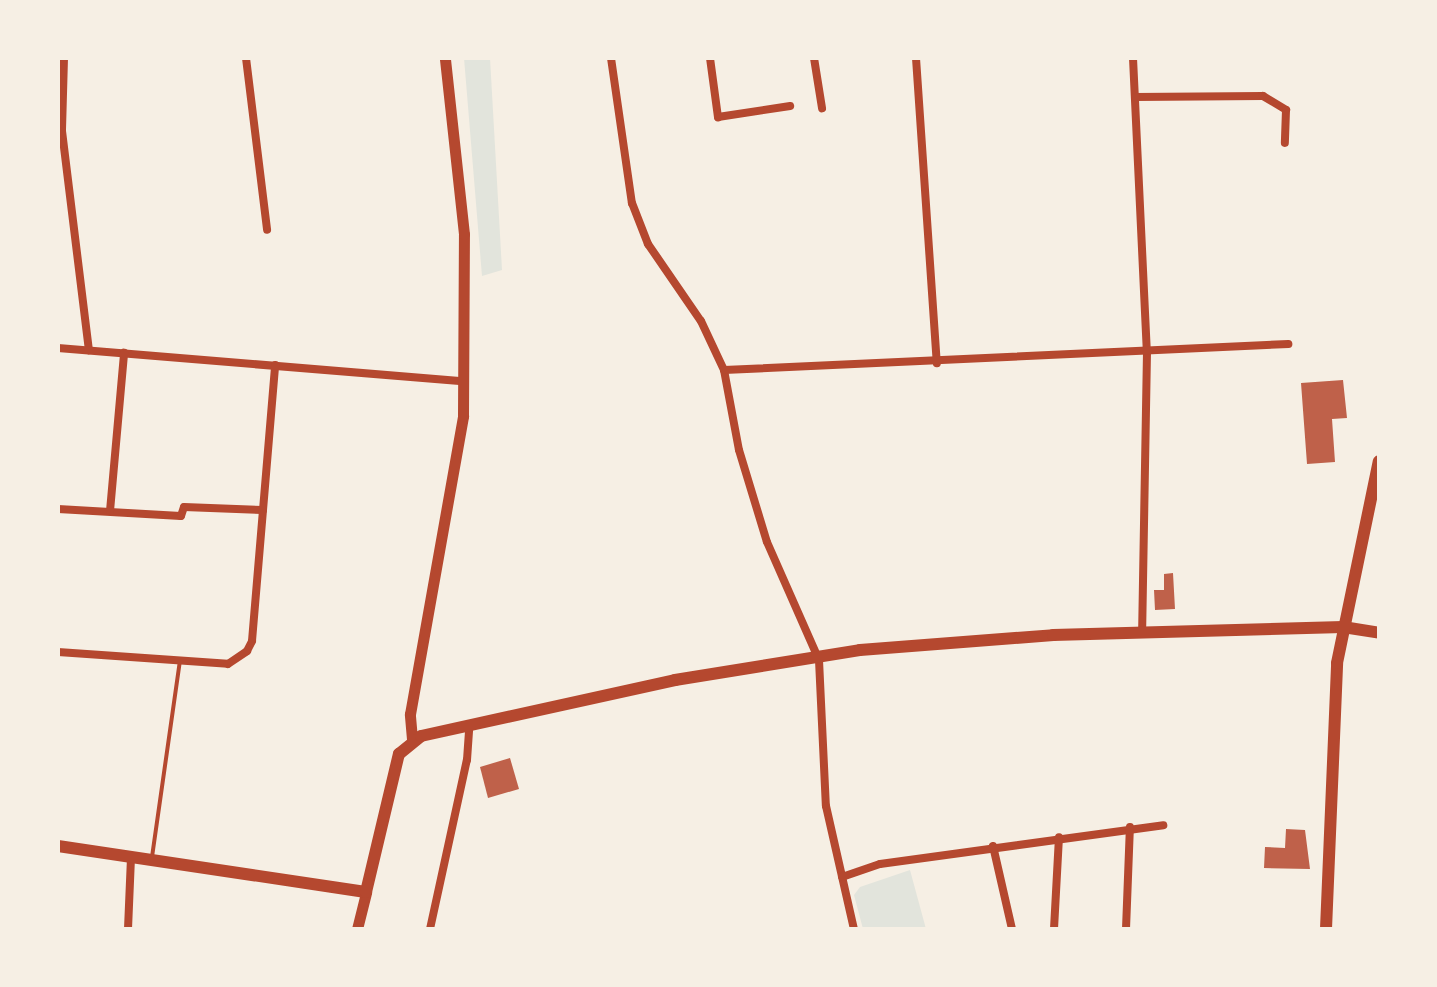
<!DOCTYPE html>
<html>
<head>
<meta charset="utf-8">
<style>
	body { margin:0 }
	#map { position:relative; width:1437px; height:987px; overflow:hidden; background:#f6efe4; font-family:Overpass,sans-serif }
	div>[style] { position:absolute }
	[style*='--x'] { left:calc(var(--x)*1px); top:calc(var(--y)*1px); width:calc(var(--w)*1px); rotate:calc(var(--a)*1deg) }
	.green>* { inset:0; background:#e2e4dc }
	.building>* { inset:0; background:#bf614a }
	.service>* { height:4px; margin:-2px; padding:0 2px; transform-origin:2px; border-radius:2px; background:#b5482f }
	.minor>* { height:8px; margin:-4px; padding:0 4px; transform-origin:4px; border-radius:4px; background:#b5482f }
	.tertiary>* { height:11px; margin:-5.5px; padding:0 5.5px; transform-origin:5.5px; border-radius:5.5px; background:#b5482f }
	.secondary>* { height:12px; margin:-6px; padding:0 6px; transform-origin:6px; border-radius:6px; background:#b5482f }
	span { translate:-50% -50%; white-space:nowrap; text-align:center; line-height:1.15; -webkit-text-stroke:8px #f6efe4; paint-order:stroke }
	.frame { position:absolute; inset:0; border:60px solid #f6efe4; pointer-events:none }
</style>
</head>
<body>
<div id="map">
	<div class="green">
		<i style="clip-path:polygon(464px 58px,490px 58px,502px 270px,482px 276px)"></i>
		<i style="clip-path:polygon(910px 870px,926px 929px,863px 929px,854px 895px,860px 887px)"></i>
	</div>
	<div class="building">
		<i style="clip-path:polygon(1343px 380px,1347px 418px,1332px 419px,1335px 462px,1307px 464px,1301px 383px)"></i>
		<i style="clip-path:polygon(1173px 573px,1175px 609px,1155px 610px,1154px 590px,1164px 590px,1164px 574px)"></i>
		<i style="clip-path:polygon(510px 758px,519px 789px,488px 798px,480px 767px)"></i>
		<i style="clip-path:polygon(1286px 829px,1305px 830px,1310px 869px,1264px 868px,1265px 847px,1285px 848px)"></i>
	</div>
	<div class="service">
		<i style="--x:152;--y:857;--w:198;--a:-81.9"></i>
	</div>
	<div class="minor">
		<i style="--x:64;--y:58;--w:73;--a:91.6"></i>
		<i style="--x:62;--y:131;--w:221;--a:83"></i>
		<i style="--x:246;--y:58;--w:173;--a:83"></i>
		<i style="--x:611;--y:58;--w:147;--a:81.8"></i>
		<i style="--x:632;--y:203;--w:44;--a:68.7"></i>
		<i style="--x:648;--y:244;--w:93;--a:55.5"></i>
		<i style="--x:701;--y:321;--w:54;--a:64.9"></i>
		<i style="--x:724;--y:370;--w:81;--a:79.4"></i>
		<i style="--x:739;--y:450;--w:96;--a:73.1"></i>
		<i style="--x:767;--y:542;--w:129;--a:66.2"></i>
		<i style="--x:819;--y:660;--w:146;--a:87.3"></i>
		<i style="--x:826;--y:806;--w:126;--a:77.2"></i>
		<i style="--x:710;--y:58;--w:60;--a:82.3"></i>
		<i style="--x:718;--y:117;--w:73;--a:-8.7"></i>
		<i style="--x:814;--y:58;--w:51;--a:80.9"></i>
		<i style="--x:916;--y:58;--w:306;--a:86.1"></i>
		<i style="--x:1133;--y:58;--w:294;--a:87.3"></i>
		<i style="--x:1147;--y:352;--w:282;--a:91"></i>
		<i style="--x:1135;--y:97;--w:128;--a:-0.4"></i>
		<i style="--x:1263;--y:96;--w:27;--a:31"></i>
		<i style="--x:1286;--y:110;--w:33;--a:92"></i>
		<i style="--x:58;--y:348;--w:406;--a:4.7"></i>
		<i style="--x:724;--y:370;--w:565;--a:-2.64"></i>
		<i style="--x:58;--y:509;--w:123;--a:3.3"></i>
		<i style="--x:181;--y:516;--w:9;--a:-72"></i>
		<i style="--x:184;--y:507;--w:79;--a:2.2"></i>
		<i style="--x:110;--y:511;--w:159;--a:-84.9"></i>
		<i style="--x:58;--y:652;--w:170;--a:4"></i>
		<i style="--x:228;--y:664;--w:23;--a:-34"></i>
		<i style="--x:247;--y:651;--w:11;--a:-63"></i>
		<i style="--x:252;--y:641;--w:277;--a:-85.2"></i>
		<i style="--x:993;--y:846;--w:85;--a:77.1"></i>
		<i style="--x:842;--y:877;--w:40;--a:-18.9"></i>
		<i style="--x:880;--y:864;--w:286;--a:-7.8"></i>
		<i style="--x:128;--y:929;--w:73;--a:-87.6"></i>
		<i style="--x:430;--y:929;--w:173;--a:-77.7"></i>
		<i style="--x:467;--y:760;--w:32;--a:-86"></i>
		<i style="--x:1054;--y:929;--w:92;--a:-86.9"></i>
		<i style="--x:1126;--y:929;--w:102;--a:-87.8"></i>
	</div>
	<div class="tertiary">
		<i style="--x:412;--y:739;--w:25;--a:-95"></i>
		<i style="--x:410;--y:714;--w:303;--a:-79.9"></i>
		<i style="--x:463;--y:416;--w:182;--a:-89.7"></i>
		<i style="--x:464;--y:234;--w:177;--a:-96.2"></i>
		<i style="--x:357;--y:929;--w:38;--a:-76"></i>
	</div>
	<div class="secondary">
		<i style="--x:58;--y:846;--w:311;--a:8.5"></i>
		<i style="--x:366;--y:892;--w:142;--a:-76.6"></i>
		<i style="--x:399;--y:754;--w:28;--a:-39"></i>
		<i style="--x:421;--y:736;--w:260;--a:-12.4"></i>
		<i style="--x:675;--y:680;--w:187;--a:-9.2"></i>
		<i style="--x:860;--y:650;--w:194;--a:-4.4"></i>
		<i style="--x:1053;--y:635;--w:290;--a:-1.6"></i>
		<i style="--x:1343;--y:627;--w:36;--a:9"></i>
		<i style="--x:1326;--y:929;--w:266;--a:-87.6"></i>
		<i style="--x:1337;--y:663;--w:206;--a:-78.3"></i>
	</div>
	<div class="frame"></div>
</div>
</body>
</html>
